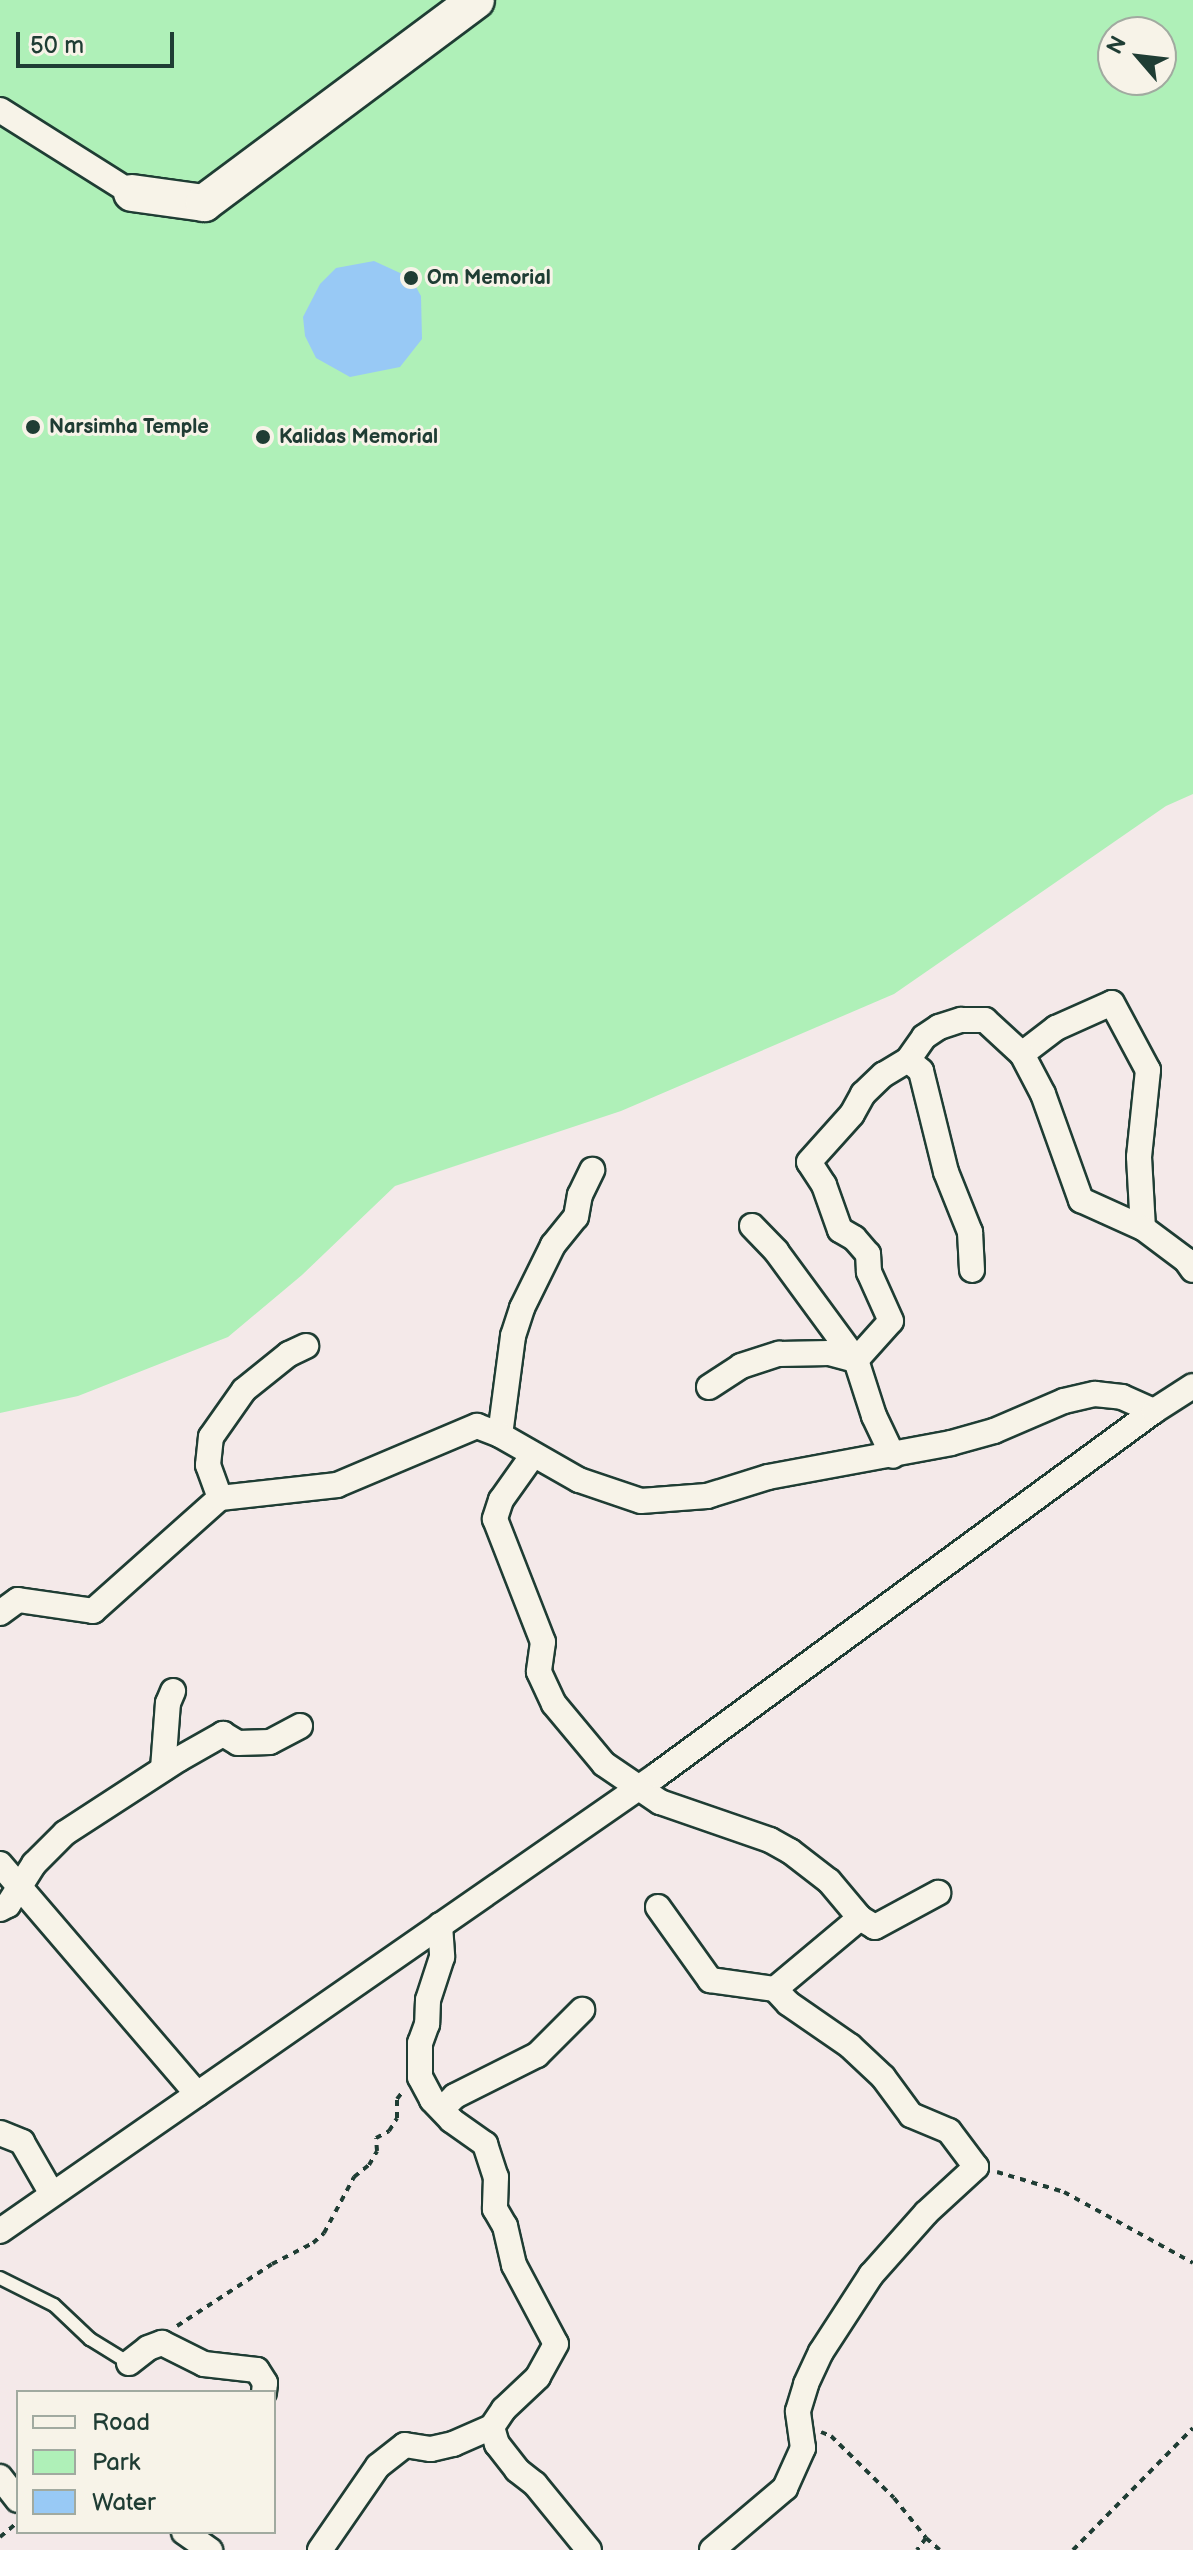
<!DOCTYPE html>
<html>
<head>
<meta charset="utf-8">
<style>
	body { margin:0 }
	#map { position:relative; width:1193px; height:2550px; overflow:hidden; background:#f4e9e9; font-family:"Balsamiq Sans",sans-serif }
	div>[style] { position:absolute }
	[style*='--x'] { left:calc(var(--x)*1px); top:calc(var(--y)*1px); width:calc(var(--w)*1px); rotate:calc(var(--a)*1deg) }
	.green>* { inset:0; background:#aff0b8 }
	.water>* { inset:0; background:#98c9f5 }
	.path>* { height:4px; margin-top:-2px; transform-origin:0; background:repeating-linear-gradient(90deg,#1f3d34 0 6px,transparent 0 12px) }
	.roads { filter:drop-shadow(2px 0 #1f3d34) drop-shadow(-2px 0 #1f3d34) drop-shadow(0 2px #1f3d34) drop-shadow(0 -2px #1f3d34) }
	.lane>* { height:12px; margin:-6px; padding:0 6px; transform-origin:6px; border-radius:6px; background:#f7f3e8 }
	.street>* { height:24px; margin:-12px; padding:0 12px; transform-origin:12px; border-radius:12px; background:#f7f3e8 }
	.secondary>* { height:36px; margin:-18px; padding:0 18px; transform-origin:18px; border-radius:18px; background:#f7f3e8 }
	.dots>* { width:22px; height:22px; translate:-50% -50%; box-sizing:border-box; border:4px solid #f7f3e8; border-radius:50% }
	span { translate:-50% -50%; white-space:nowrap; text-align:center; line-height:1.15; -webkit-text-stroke:6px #f7f3e8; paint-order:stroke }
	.poi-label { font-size:20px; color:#1f3d34; font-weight:700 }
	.left { translate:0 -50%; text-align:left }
	.legend { position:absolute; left:16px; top:2390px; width:260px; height:144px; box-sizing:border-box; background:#f7f3e8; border:2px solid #a1aaa0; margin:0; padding:10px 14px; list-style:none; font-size:24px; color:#1f3d34 }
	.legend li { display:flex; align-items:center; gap:16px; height:40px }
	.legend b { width:40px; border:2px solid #a1aaa0 }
	.north { position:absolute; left:1097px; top:16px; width:80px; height:80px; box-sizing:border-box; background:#f7f3e8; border:2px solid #a1aaa0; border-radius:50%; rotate:298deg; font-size:22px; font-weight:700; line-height:32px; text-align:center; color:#1f3d34 }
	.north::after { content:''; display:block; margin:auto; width:28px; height:36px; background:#1f3d34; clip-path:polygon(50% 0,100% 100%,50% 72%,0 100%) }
	.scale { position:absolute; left:16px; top:32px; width:158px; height:36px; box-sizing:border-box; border:4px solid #1f3d34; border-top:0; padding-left:10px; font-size:24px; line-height:28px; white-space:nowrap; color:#1f3d34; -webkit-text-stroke:6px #f7f3e8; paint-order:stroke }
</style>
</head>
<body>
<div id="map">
	<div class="green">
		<i style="clip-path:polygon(evenodd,0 0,1193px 0,1193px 794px,1166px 806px,894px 994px,621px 1111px,395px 1186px,302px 1275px,228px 1337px,78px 1396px,0 1413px,0 0,1113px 32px,1161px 32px,1161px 80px,1113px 80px,1113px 32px)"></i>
	</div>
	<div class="water">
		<i style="clip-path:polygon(374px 261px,411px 278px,421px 296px,422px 339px,400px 367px,350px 377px,316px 358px,305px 336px,303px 317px,320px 284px,336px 268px)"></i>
	</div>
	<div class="path">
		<i style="--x:997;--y:2172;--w:70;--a:16.6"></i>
		<i style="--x:1064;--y:2192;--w:147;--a:28.8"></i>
		<i style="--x:177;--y:2326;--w:113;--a:-33.1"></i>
		<i style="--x:272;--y:2264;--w:46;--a:-27.1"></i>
		<i style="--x:313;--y:2243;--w:15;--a:-42"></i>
		<i style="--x:324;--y:2233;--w:64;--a:-61.8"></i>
		<i style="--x:354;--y:2177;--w:19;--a:-39"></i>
		<i style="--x:369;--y:2165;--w:16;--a:-60"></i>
		<i style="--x:377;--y:2151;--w:13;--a:-94"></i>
		<i style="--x:376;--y:2138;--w:15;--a:-28"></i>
		<i style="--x:389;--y:2131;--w:15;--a:-58"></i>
		<i style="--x:397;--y:2118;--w:19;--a:-90"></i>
		<i style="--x:397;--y:2099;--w:11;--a:-52"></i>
		<i style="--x:821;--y:2432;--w:11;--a:22"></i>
		<i style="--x:831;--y:2436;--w:88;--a:44.5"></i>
		<i style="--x:894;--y:2498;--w:51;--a:51.3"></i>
		<i style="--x:926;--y:2538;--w:15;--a:127"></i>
		<i style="--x:0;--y:2537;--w:23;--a:-40"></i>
		<i style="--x:926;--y:2538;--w:18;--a:41"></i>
		<i style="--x:1073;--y:2550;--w:171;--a:-45.5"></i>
	</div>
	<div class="roads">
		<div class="lane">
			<i style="--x:0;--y:2278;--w:60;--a:26.6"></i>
			<i style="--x:54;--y:2305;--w:50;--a:43.4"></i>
			<i style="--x:90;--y:2339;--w:46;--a:31.6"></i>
		</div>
		<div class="street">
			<i style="--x:0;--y:110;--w:156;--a:32.2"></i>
			<i style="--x:1022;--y:1054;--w:43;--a:-37.4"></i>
			<i style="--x:1056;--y:1028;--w:61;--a:-24.1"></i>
			<i style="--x:1112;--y:1003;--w:76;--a:61.8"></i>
			<i style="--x:1148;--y:1070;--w:87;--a:95.9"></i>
			<i style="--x:1139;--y:1157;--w:71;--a:86.8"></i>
			<i style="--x:908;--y:1060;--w:28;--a:-55"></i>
			<i style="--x:924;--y:1037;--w:18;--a:-34"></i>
			<i style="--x:939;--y:1027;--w:23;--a:-18"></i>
			<i style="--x:961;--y:1020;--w:24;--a:0"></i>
			<i style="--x:985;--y:1020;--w:50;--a:42.6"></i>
			<i style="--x:1022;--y:1054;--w:45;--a:62.3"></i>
			<i style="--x:1043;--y:1094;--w:113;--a:70.3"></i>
			<i style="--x:1081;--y:1200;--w:68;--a:24.3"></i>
			<i style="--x:1143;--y:1228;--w:54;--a:36.7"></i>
			<i style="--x:1186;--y:1260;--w:12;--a:55"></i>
			<i style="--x:752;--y:1226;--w:35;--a:46"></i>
			<i style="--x:776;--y:1251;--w:135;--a:53.7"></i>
			<i style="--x:856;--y:1360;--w:59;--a:72.2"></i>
			<i style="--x:874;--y:1416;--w:44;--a:64.6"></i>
			<i style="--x:709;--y:1387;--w:38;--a:-33"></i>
			<i style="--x:741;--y:1366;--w:40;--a:-18"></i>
			<i style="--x:779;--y:1354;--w:50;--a:-1.1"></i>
			<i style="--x:829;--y:1353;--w:28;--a:15"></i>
			<i style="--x:856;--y:1360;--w:52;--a:-48.1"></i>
			<i style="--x:891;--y:1321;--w:54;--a:-114.2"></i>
			<i style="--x:869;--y:1272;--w:18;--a:-93"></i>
			<i style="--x:868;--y:1254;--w:21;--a:-131"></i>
			<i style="--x:854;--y:1238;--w:16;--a:-150"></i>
			<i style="--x:840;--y:1230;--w:48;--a:-109.6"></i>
			<i style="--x:824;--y:1185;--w:27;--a:-123"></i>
			<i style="--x:809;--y:1162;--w:64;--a:-48.1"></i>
			<i style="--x:852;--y:1114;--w:23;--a:-61"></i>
			<i style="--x:863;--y:1094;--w:28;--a:-44"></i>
			<i style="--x:883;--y:1075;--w:29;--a:-31"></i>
			<i style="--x:908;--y:1060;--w:17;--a:40"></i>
			<i style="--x:921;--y:1071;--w:104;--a:76.1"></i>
			<i style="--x:946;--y:1172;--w:65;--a:68.2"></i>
			<i style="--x:970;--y:1232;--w:38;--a:87"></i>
			<i style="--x:500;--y:1435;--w:100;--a:-82.5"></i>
			<i style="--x:513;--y:1336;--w:29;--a:-72"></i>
			<i style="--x:522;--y:1308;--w:70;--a:-63.8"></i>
			<i style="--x:553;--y:1245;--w:36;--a:-51"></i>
			<i style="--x:576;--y:1217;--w:22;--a:-80"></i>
			<i style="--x:580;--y:1195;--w:28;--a:-64"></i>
			<i style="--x:533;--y:1455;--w:55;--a:125.4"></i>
			<i style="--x:501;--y:1500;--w:20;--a:108"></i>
			<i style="--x:495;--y:1519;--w:132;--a:68.7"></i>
			<i style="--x:543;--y:1642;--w:30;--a:98"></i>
			<i style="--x:539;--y:1672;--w:35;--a:65"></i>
			<i style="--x:554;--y:1704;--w:78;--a:50.2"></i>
			<i style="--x:604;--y:1764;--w:68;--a:34.2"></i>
			<i style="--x:660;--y:1802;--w:116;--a:19.1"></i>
			<i style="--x:770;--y:1840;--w:23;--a:29"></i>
			<i style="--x:790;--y:1851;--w:49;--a:37.6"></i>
			<i style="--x:829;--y:1881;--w:48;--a:50"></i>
			<i style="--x:860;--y:1918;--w:17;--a:31"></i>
			<i style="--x:875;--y:1927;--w:72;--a:-28.4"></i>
			<i style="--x:220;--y:1498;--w:35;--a:-110"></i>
			<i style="--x:208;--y:1465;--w:28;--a:-84"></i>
			<i style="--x:211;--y:1437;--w:57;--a:-54.9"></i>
			<i style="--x:244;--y:1390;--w:58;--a:-38.7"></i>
			<i style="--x:289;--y:1354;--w:19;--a:-25"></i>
			<i style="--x:0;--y:1613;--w:22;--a:-36"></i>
			<i style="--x:18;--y:1600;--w:76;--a:8.3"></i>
			<i style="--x:93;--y:1611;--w:170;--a:-41.7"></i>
			<i style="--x:220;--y:1498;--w:118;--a:-6.3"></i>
			<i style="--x:337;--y:1485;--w:152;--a:-22.9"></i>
			<i style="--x:477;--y:1426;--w:25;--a:21"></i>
			<i style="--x:500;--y:1435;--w:91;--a:29.7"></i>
			<i style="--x:579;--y:1480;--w:65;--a:18.7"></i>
			<i style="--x:641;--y:1501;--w:66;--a:-4.3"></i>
			<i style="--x:707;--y:1496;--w:64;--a:-17.3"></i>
			<i style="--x:768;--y:1477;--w:186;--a:-10.5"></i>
			<i style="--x:951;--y:1443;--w:45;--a:-15.6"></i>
			<i style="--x:994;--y:1431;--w:76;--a:-23.2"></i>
			<i style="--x:1064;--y:1401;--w:32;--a:-13"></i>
			<i style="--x:1095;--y:1394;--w:27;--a:6"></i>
			<i style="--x:1122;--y:1397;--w:35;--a:24"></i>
			<i style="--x:163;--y:1769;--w:66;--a:-85.7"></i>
			<i style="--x:168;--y:1703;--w:13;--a:-67"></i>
			<i style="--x:0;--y:1864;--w:303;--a:49.4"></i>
			<i style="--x:658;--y:1907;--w:90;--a:54.5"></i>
			<i style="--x:710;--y:1980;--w:66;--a:7.9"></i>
			<i style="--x:775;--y:1989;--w:111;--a:-39.9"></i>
			<i style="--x:0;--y:1909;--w:9;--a:-27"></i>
			<i style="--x:8;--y:1905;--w:49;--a:-57.6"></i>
			<i style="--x:34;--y:1864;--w:44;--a:-45"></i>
			<i style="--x:65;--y:1833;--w:136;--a:-33"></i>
			<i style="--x:179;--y:1759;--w:51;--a:-29.6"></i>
			<i style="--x:223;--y:1734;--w:17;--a:31"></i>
			<i style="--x:238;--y:1743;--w:32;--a:-2"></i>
			<i style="--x:270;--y:1742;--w:34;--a:-28"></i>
			<i style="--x:440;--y:1925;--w:32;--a:86"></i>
			<i style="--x:442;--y:1957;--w:45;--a:108"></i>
			<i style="--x:428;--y:2000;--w:24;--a:92"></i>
			<i style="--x:427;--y:2024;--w:20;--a:110"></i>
			<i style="--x:420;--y:2043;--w:34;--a:90"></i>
			<i style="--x:420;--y:2077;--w:26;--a:62"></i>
			<i style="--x:432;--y:2100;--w:28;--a:46"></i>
			<i style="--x:451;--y:2120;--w:42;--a:35.2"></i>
			<i style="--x:485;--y:2144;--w:35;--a:72"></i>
			<i style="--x:496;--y:2177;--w:32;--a:92"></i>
			<i style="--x:495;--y:2209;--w:20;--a:60"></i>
			<i style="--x:505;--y:2226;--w:40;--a:77"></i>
			<i style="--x:514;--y:2265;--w:89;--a:62"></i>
			<i style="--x:556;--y:2344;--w:38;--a:119"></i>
			<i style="--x:538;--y:2377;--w:47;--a:136.7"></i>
			<i style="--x:504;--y:2409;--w:22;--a:124"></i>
			<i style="--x:492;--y:2427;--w:18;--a:74"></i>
			<i style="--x:497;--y:2444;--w:33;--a:52"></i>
			<i style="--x:517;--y:2470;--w:23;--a:38"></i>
			<i style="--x:535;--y:2484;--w:85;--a:50.7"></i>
			<i style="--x:442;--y:2109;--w:18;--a:-45"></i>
			<i style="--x:455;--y:2096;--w:92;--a:-26.6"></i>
			<i style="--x:537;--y:2055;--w:64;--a:-45"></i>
			<i style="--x:0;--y:2133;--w:24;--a:22"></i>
			<i style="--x:22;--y:2142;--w:60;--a:60"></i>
			<i style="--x:0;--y:2231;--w:800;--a:-34.76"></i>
			<i style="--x:657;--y:1775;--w:616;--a:-36.22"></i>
			<i style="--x:1154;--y:1411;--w:46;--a:-32.7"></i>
			<i style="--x:129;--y:2363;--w:24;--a:-38"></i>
			<i style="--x:148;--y:2348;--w:15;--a:-20"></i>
			<i style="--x:162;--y:2343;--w:47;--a:26.6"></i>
			<i style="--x:204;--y:2364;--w:53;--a:6.5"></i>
			<i style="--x:257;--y:2370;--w:15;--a:58"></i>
			<i style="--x:265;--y:2383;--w:9;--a:96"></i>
			<i style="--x:0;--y:2477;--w:29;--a:52"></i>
			<i style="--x:184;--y:2532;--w:32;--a:35"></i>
			<i style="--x:320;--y:2550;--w:102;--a:-55.4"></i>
			<i style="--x:378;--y:2466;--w:34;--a:-38"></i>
			<i style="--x:405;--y:2445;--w:26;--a:9"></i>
			<i style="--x:431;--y:2449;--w:23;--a:-13"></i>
			<i style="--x:453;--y:2444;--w:43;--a:-23.6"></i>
			<i style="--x:712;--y:2550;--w:96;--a:-40.3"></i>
			<i style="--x:785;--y:2488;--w:44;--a:-65.8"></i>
			<i style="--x:803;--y:2448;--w:37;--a:-98"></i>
			<i style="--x:798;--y:2411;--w:28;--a:-73"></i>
			<i style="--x:806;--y:2384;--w:35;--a:-65"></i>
			<i style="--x:821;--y:2352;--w:92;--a:-57"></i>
			<i style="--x:871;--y:2275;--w:83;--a:-48.4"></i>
			<i style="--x:926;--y:2213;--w:68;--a:-42.6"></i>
			<i style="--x:976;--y:2167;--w:45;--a:-126.9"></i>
			<i style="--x:949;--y:2131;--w:41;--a:-157.2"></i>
			<i style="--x:911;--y:2115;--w:47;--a:-126.4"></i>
			<i style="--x:883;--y:2077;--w:45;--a:-136.8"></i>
			<i style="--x:850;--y:2046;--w:75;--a:-145.3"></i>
			<i style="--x:788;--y:2003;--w:19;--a:-133"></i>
		</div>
		<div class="secondary">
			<i style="--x:132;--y:193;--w:73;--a:7.9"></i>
			<i style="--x:204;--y:203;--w:339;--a:-36.7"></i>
		</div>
	</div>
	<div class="dots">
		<i style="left:411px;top:278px;background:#1f3d34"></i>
		<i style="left:33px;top:427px;background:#1f3d34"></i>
		<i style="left:263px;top:437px;background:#1f3d34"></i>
	</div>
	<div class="poi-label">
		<span class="left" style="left:427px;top:278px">Om Memorial</span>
		<span class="left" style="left:49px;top:427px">Narsimha Temple</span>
		<span class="left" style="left:279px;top:437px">Kalidas Memorial</span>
	</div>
	<ul class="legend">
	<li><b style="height:10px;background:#f7f3e8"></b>Road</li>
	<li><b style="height:22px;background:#aff0b8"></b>Park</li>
	<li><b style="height:22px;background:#98c9f5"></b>Water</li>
	</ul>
	<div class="north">N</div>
	<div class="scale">50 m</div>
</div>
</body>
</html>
